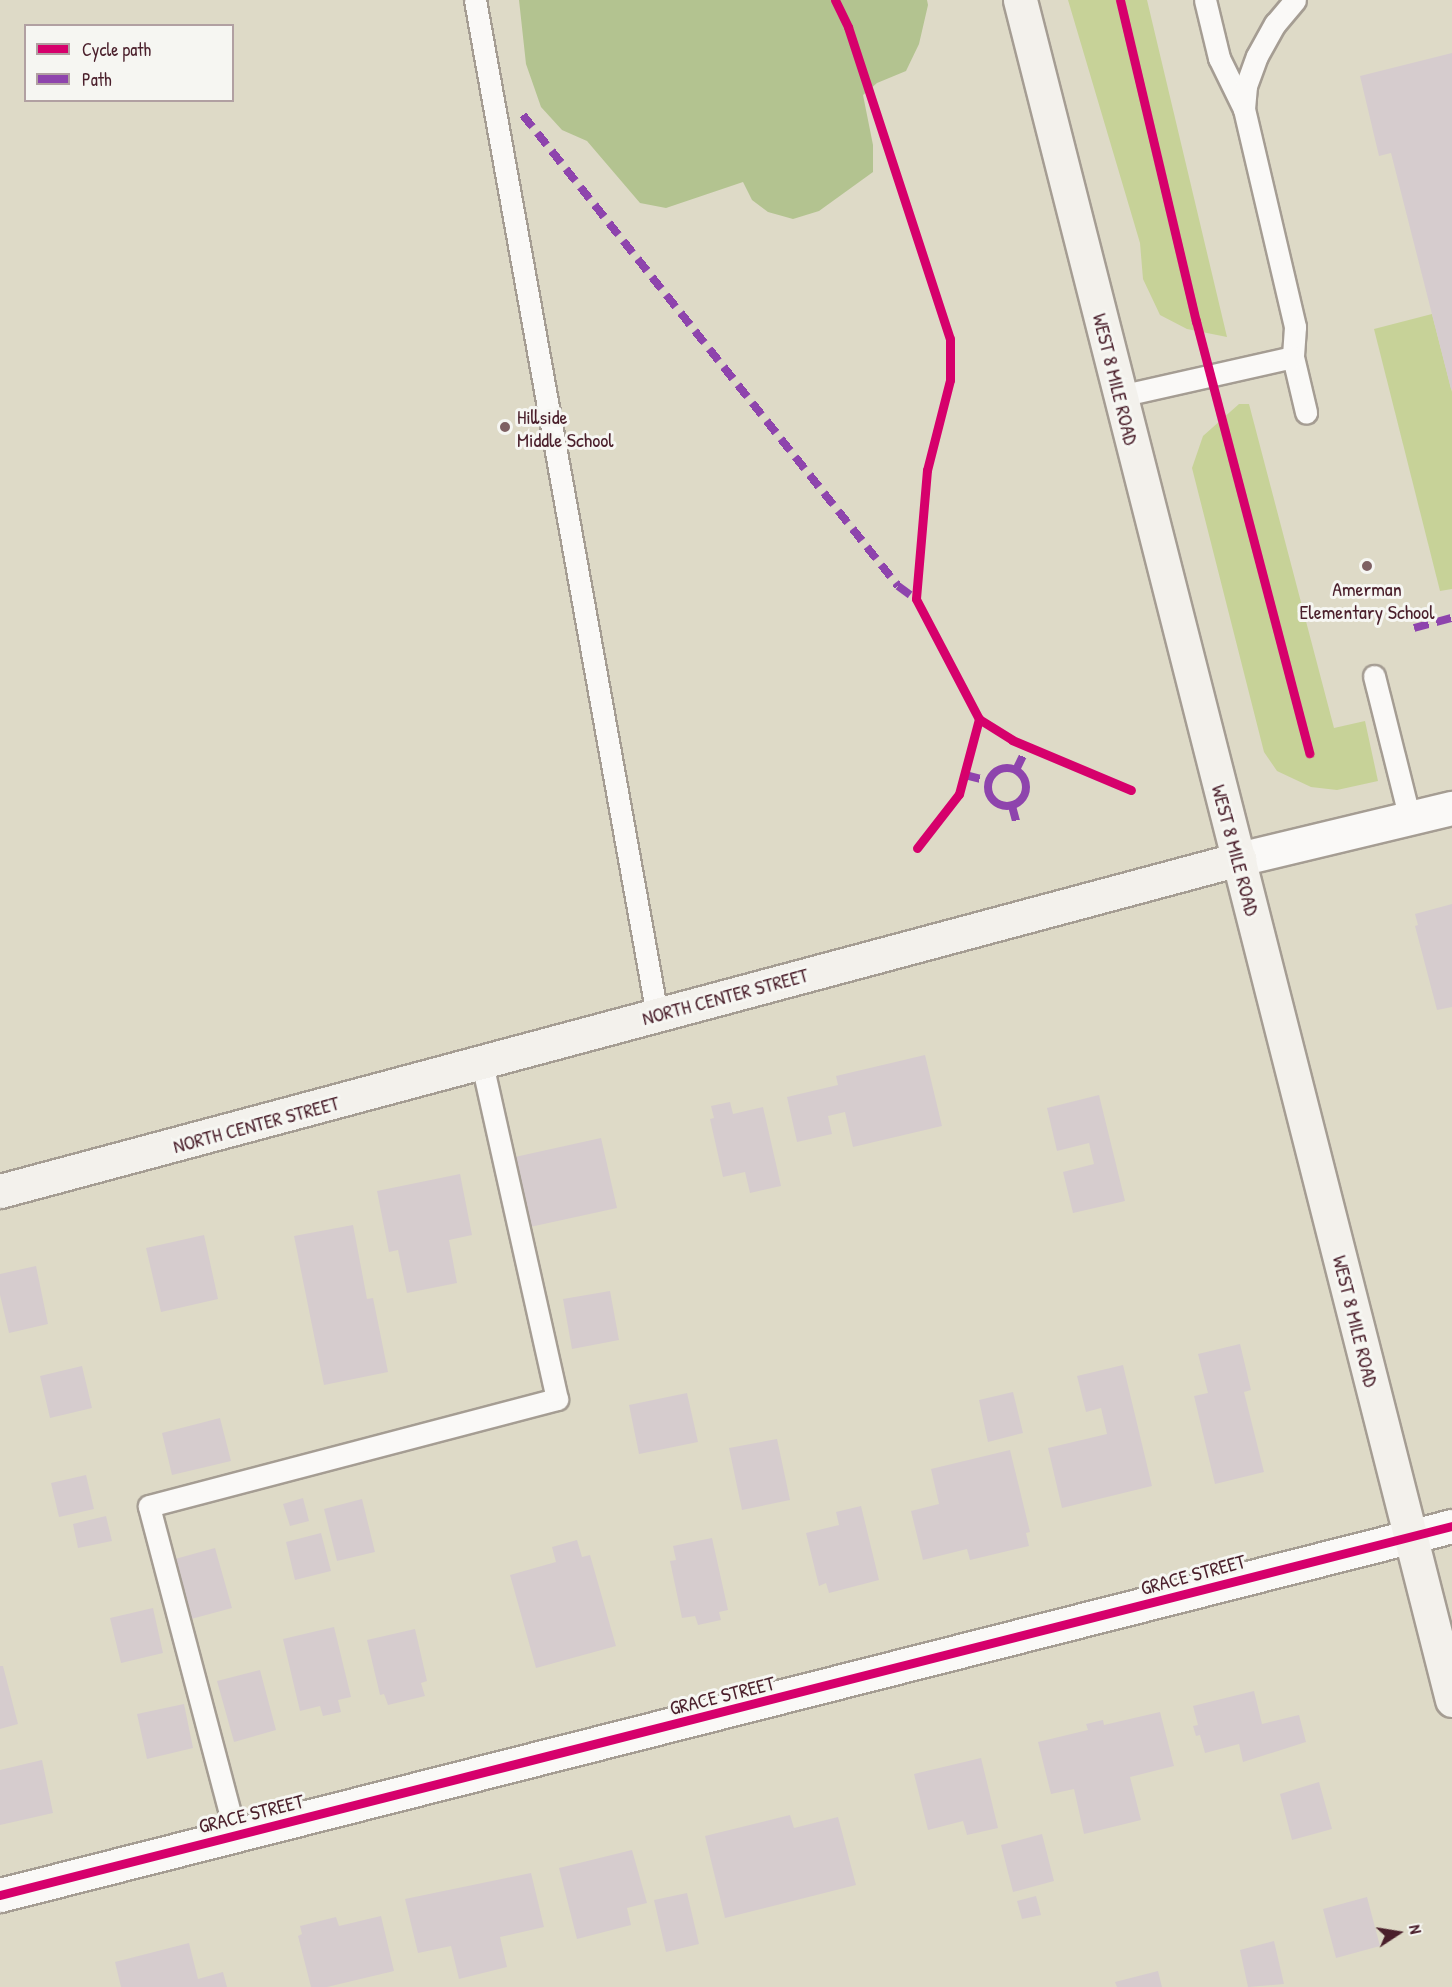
<!DOCTYPE html>
<html>
<head>
<meta charset="utf-8">
<style>
	body { margin:0 }
	#map { position:relative; width:1452px; height:1987px; overflow:hidden; background:#dedac7; font-family:"Patrick Hand",sans-serif }
	div>[style] { position:absolute }
	[style*='--x'] { left:calc(var(--x)*1px); top:calc(var(--y)*1px); width:calc(var(--w)*1px); rotate:calc(var(--a)*1deg) }
	.green>* { inset:0; background:#c7d298 }
	.forest>* { inset:0; background:#b3c390 }
	.building>* { inset:0; background:#d6ccce }
	.roads { filter:drop-shadow(2px 0 #a59d93) drop-shadow(-2px 0 #a59d93) drop-shadow(0 2px #a59d93) drop-shadow(0 -2px #a59d93) }
	.service>* { height:21px; margin:-10.5px; padding:0 10.5px; transform-origin:10.5px; border-radius:10.5px; background:#faf9f7 }
	.minor>* { height:33px; margin:-16.5px; padding:0 16.5px; transform-origin:16.5px; border-radius:16.5px; background:#faf9f7 }
	.tertiary>* { height:33px; margin:-16.5px; padding:0 16.5px; transform-origin:16.5px; border-radius:16.5px; background:#faf9f7 }
	.secondary>* { height:33px; margin:-16.5px; padding:0 16.5px; transform-origin:16.5px; border-radius:16.5px; background:#f3f1ec }
	.quiet>* { height:8px; margin-top:-4px; transform-origin:0; background:repeating-linear-gradient(90deg,#8e44ad 0 15px,transparent 0 23px) }
	.quiet>.ring { margin:-4px; padding:0; box-sizing:content-box; background:none; border:8px solid #8e44ad; border-radius:50% }
	.cycleway>* { height:9px; margin:-4.5px; padding:0 4.5px; transform-origin:4.5px; border-radius:4.5px; background:#d6006c }
	.dots>* { width:16px; height:16px; translate:-50% -50%; box-sizing:border-box; border:3px solid #f6f6f2; border-radius:50% }
	span { translate:-50% -50%; white-space:nowrap; text-align:center; line-height:1.15; -webkit-text-stroke:6px #f6f6f2; paint-order:stroke }
	.street-label { font-size:20px; color:#4a1f2b }
	.poi-label { font-size:20px; color:#4a1f2b }
	.left { translate:0 -50%; text-align:left }
	.legend { position:absolute; left:24px; top:24px; width:210px; height:78px; box-sizing:border-box; background:#f6f6f2; border:2px solid #b1a0a2; margin:0; padding:8px 10px; list-style:none; font-size:18px; color:#4a1f2b }
	.legend li { display:flex; align-items:center; gap:12px; height:30px }
	.legend b { width:30px; border:2px solid #b1a0a2 }
	.north { position:absolute; left:1368px; top:1903px; width:60px; height:60px; -webkit-text-stroke:4px #f6f6f2; paint-order:stroke; rotate:78deg; font-size:16px; font-weight:700; line-height:24px; text-align:center; color:#4a1f2b }
	.north::after { content:''; display:block; margin:auto; width:21px; height:27px; background:#4a1f2b; clip-path:polygon(50% 0,100% 100%,50% 72%,0 100%) }
</style>
</head>
<body>
<div id="map">
	<div class="green">
		<i style="clip-path:polygon(1068px 0,1147px 0,1227px 337px,1187px 329px,1160px 315px,1143px 279px,1140px 243px)"></i>
		<i style="clip-path:polygon(1432px 314px,1452px 392px,1452px 589px,1440px 591px,1374px 329px)"></i>
		<i style="clip-path:polygon(1239px 404px,1249px 404px,1334px 728px,1365px 721px,1378px 781px,1337px 790px,1311px 787px,1277px 771px,1264px 752px,1192px 468px,1203px 436px)"></i>
	</div>
	<div class="forest">
		<i style="clip-path:polygon(519px 0,927px 0,928px 5px,919px 44px,906px 71px,877px 83px,863px 95px,873px 145px,873px 172px,819px 211px,793px 219px,768px 212px,752px 200px,743px 182px,666px 208px,640px 203px,587px 141px,562px 130px,541px 107px,526px 64px)"></i>
	</div>
	<div class="building">
		<i style="clip-path:polygon(1452px 53px,1452px 389px,1451px 389px,1391px 153px,1379px 156px,1360px 76px)"></i>
		<i style="clip-path:polygon(1452px 904px,1452px 1007px,1437px 1010px,1415px 926px,1418px 925px,1415px 914px)"></i>
		<i style="clip-path:polygon(925px 1055px,942px 1126px,853px 1147px,845px 1112px,828px 1116px,832px 1134px,797px 1142px,787px 1097px,838px 1085px,836px 1076px)"></i>
		<i style="clip-path:polygon(1099px 1095px,1125px 1201px,1073px 1213px,1063px 1172px,1094px 1164px,1089px 1143px,1057px 1151px,1047px 1108px)"></i>
		<i style="clip-path:polygon(730px 1102px,733px 1114px,763px 1107px,781px 1186px,750px 1193px,745px 1172px,723px 1177px,710px 1119px,714px 1118px,711px 1106px)"></i>
		<i style="clip-path:polygon(601px 1138px,617px 1208px,530px 1227px,515px 1157px)"></i>
		<i style="clip-path:polygon(460px 1174px,472px 1235px,449px 1240px,457px 1283px,407px 1293px,398px 1250px,389px 1252px,377px 1191px)"></i>
		<i style="clip-path:polygon(353px 1225px,367px 1299px,373px 1298px,388px 1372px,324px 1385px,294px 1236px)"></i>
		<i style="clip-path:polygon(204px 1235px,218px 1299px,161px 1312px,146px 1248px)"></i>
		<i style="clip-path:polygon(36px 1266px,48px 1324px,9px 1333px,0 1295px,0 1274px)"></i>
		<i style="clip-path:polygon(610px 1291px,619px 1340px,572px 1349px,563px 1299px)"></i>
		<i style="clip-path:polygon(1240px 1344px,1251px 1390px,1244px 1392px,1264px 1472px,1215px 1484px,1194px 1396px,1208px 1393px,1198px 1354px)"></i>
		<i style="clip-path:polygon(1123px 1365px,1152px 1486px,1062px 1508px,1048px 1448px,1107px 1434px,1101px 1408px,1086px 1412px,1077px 1376px)"></i>
		<i style="clip-path:polygon(82px 1366px,92px 1408px,50px 1418px,40px 1376px)"></i>
		<i style="clip-path:polygon(1013px 1392px,1023px 1433px,988px 1442px,979px 1400px)"></i>
		<i style="clip-path:polygon(687px 1393px,698px 1442px,639px 1454px,629px 1405px)"></i>
		<i style="clip-path:polygon(220px 1418px,231px 1461px,172px 1475px,162px 1433px)"></i>
		<i style="clip-path:polygon(777px 1439px,790px 1500px,742px 1510px,729px 1448px)"></i>
		<i style="clip-path:polygon(1010px 1450px,1030px 1532px,1026px 1533px,1029px 1546px,970px 1560px,967px 1549px,923px 1560px,911px 1511px,939px 1504px,931px 1469px)"></i>
		<i style="clip-path:polygon(86px 1475px,94px 1509px,59px 1517px,51px 1483px)"></i>
		<i style="clip-path:polygon(303px 1498px,309px 1521px,290px 1526px,283px 1504px)"></i>
		<i style="clip-path:polygon(362px 1499px,375px 1552px,337px 1561px,324px 1509px)"></i>
		<i style="clip-path:polygon(861px 1506px,879px 1580px,829px 1593px,826px 1583px,819px 1586px,806px 1533px,839px 1525px,836px 1512px)"></i>
		<i style="clip-path:polygon(106px 1516px,112px 1541px,78px 1548px,73px 1524px)"></i>
		<i style="clip-path:polygon(321px 1533px,331px 1571px,295px 1580px,286px 1542px)"></i>
		<i style="clip-path:polygon(712px 1538px,728px 1610px,719px 1612px,721px 1620px,698px 1625px,695px 1616px,682px 1618px,670px 1561px,676px 1560px,673px 1546px)"></i>
		<i style="clip-path:polygon(577px 1540px,582px 1557px,590px 1555px,616px 1646px,536px 1668px,510px 1575px,556px 1562px,552px 1547px)"></i>
		<i style="clip-path:polygon(215px 1548px,232px 1608px,191px 1619px,175px 1559px)"></i>
		<i style="clip-path:polygon(153px 1608px,163px 1653px,121px 1663px,110px 1618px)"></i>
		<i style="clip-path:polygon(334px 1627px,351px 1697px,338px 1700px,341px 1712px,323px 1716px,320px 1706px,300px 1711px,283px 1639px)"></i>
		<i style="clip-path:polygon(415px 1629px,427px 1681px,421px 1683px,425px 1696px,388px 1705px,384px 1694px,380px 1695px,367px 1640px)"></i>
		<i style="clip-path:polygon(0 1666px,3px 1666px,18px 1724px,0 1729px)"></i>
		<i style="clip-path:polygon(260px 1670px,276px 1730px,234px 1742px,217px 1681px)"></i>
		<i style="clip-path:polygon(1254px 1691px,1262px 1724px,1299px 1715px,1306px 1742px,1243px 1762px,1239px 1744px,1205px 1753px,1200px 1735px,1196px 1736px,1193px 1726px,1198px 1725px,1193px 1706px)"></i>
		<i style="clip-path:polygon(184px 1704px,193px 1748px,147px 1759px,137px 1714px)"></i>
		<i style="clip-path:polygon(1160px 1712px,1174px 1766px,1130px 1777px,1141px 1820px,1084px 1834px,1074px 1789px,1051px 1794px,1038px 1742px,1088px 1730px,1086px 1724px,1103px 1720px,1104px 1725px)"></i>
		<i style="clip-path:polygon(981px 1758px,998px 1828px,967px 1835px,963px 1821px,928px 1830px,914px 1774px)"></i>
		<i style="clip-path:polygon(42px 1760px,53px 1813px,0 1825px,0 1770px)"></i>
		<i style="clip-path:polygon(1319px 1782px,1332px 1829px,1292px 1840px,1280px 1794px)"></i>
		<i style="clip-path:polygon(790px 1815px,794px 1828px,838px 1817px,856px 1885px,725px 1918px,705px 1836px)"></i>
		<i style="clip-path:polygon(1042px 1834px,1054px 1881px,1013px 1892px,1001px 1845px)"></i>
		<i style="clip-path:polygon(632px 1850px,647px 1903px,627px 1908px,631px 1925px,577px 1939px,559px 1868px)"></i>
		<i style="clip-path:polygon(531px 1873px,544px 1927px,500px 1937px,507px 1967px,459px 1979px,451px 1946px,418px 1953px,405px 1899px)"></i>
		<i style="clip-path:polygon(687px 1893px,699px 1944px,666px 1952px,654px 1900px)"></i>
		<i style="clip-path:polygon(1036px 1896px,1041px 1915px,1022px 1919px,1017px 1901px)"></i>
		<i style="clip-path:polygon(1367px 1897px,1380px 1946px,1336px 1958px,1323px 1909px)"></i>
		<i style="clip-path:polygon(381px 1916px,394px 1971px,327px 1987px,311px 1987px,298px 1936px,302px 1934px,300px 1926px,336px 1917px,339px 1926px)"></i>
		<i style="clip-path:polygon(1274px 1941px,1284px 1984px,1248px 1987px,1240px 1950px)"></i>
		<i style="clip-path:polygon(189px 1943px,198px 1979px,223px 1972px,227px 1987px,121px 1987px,115px 1962px)"></i>
		<i style="clip-path:polygon(1158px 1971px,1162px 1987px,1117px 1987px,1115px 1982px)"></i>
	</div>
	<div class="roads">
		<div class="service">
			<i style="--x:475;--y:0;--w:1031;--a:79.83"></i>
			<i style="--x:1205;--y:0;--w:60;--a:76.4"></i>
			<i style="--x:1219;--y:58;--w:57;--a:63.9"></i>
			<i style="--x:1244;--y:109;--w:224;--a:76.8"></i>
			<i style="--x:1295;--y:327;--w:30;--a:94"></i>
			<i style="--x:1293;--y:357;--w:57;--a:76.7"></i>
			<i style="--x:1244;--y:109;--w:23;--a:-85"></i>
			<i style="--x:1246;--y:86;--w:32;--a:-70"></i>
			<i style="--x:1257;--y:56;--w:37;--a:-61"></i>
			<i style="--x:1275;--y:24;--w:31;--a:-50"></i>
			<i style="--x:1120;--y:396;--w:177;--a:-12.7"></i>
			<i style="--x:1374;--y:676;--w:147;--a:75.9"></i>
			<i style="--x:236;--y:1836;--w:341;--a:-104.8"></i>
			<i style="--x:149;--y:1506;--w:422;--a:-14.7"></i>
			<i style="--x:557;--y:1399;--w:343;--a:-102.6"></i>
		</div>
		<div class="minor">
			<i style="--x:0;--y:1895;--w:1498;--a:-14.26"></i>
		</div>
		<div class="tertiary">
			<i style="--x:1239;--y:859;--w:219;--a:-13.5"></i>
		</div>
		<div class="secondary">
			<i style="--x:1020;--y:0;--w:1754;--a:75.74"></i>
			<i style="--x:0;--y:1191;--w:1283;--a:-15"></i>
		</div>
	</div>
	<div class="quiet">
		<i style="--x:523;--y:115;--w:602;--a:51.47"></i>
		<i style="--x:898;--y:586;--w:22;--a:36"></i>
		<i style="--x:1414;--y:628;--w:39;--a:-15"></i>
		<i class="ring" style="left:988px;top:768px;width:30px;height:30px"></i>
		<i style="--x:1016;--y:770;--w:25;--a:-64"></i>
		<i style="--x:965;--y:775;--w:25;--a:14"></i>
		<i style="--x:1012;--y:806;--w:16;--a:75"></i>
	</div>
	<div class="cycleway">
		<i style="--x:835;--y:0;--w:30;--a:64"></i>
		<i style="--x:848;--y:27;--w:328;--a:71.9"></i>
		<i style="--x:950;--y:339;--w:41;--a:90"></i>
		<i style="--x:950;--y:380;--w:93;--a:104.3"></i>
		<i style="--x:927;--y:470;--w:129;--a:94.9"></i>
		<i style="--x:916;--y:599;--w:136;--a:62.3"></i>
		<i style="--x:979;--y:719;--w:39;--a:32"></i>
		<i style="--x:1012;--y:740;--w:129;--a:22.8"></i>
		<i style="--x:1120;--y:0;--w:330;--a:76.7"></i>
		<i style="--x:1196;--y:321;--w:447;--a:75.3"></i>
		<i style="--x:917;--y:848;--w:68;--a:-52.1"></i>
		<i style="--x:959;--y:794;--w:78;--a:-75.1"></i>
		<i style="--x:0;--y:1895;--w:1498;--a:-14.26"></i>
	</div>
	<div class="dots">
		<i style="left:505px;top:427px;background:#7e6062"></i>
		<i style="left:1367px;top:566px;background:#7e6062"></i>
	</div>
	<div class="street-label">
		<span style="left:1116px;top:379px;rotate:76deg">WEST 8 MILE ROAD</span>
		<span style="left:1236px;top:850px;rotate:75deg">WEST 8 MILE ROAD</span>
		<span style="left:725px;top:996px;rotate:-15deg">NORTH CENTER STREET</span>
		<span style="left:256px;top:1124px;rotate:-15deg">NORTH CENTER STREET</span>
		<span style="left:1356px;top:1321px;rotate:76deg">WEST 8 MILE ROAD</span>
		<span style="left:1193px;top:1574px;rotate:-15deg">GRACE STREET</span>
		<span style="left:722px;top:1695px;rotate:-14deg">GRACE STREET</span>
		<span style="left:251px;top:1813px;rotate:-14deg">GRACE STREET</span>
	</div>
	<div class="poi-label">
		<span class="left" style="left:517px;top:428px">Hillside<br>Middle School</span>
		<span style="left:1367px;top:600px">Amerman<br>Elementary School</span>
	</div>
	<ul class="legend">
	<li><b style="height:8px;background:#d6006c"></b>Cycle path</li>
	<li><b style="height:8px;background:#8e44ad"></b>Path</li>
	</ul>
	<div class="north">N</div>
</div>
</body>
</html>
